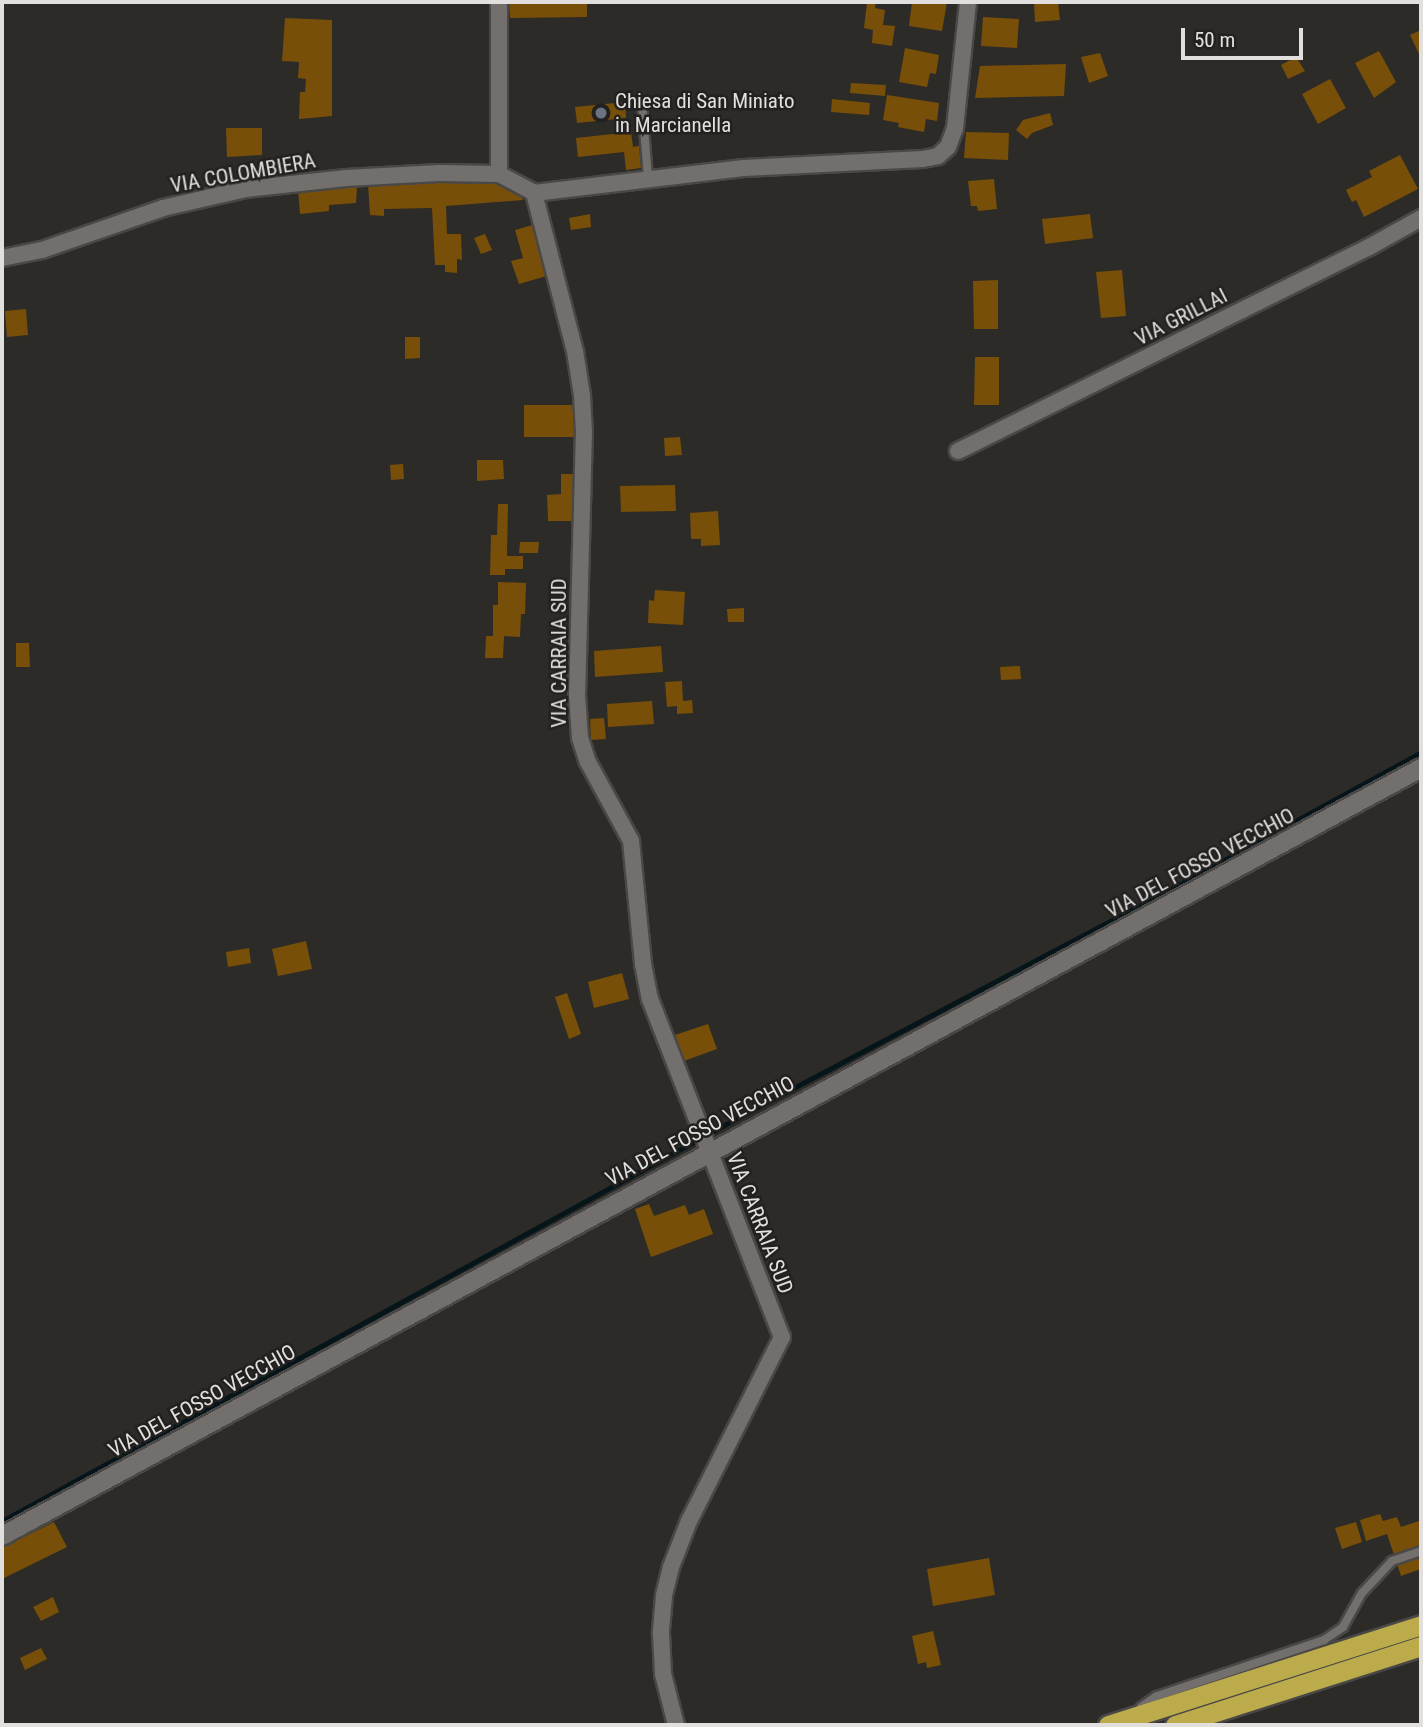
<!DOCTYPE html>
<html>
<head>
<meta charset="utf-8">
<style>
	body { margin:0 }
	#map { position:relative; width:1423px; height:1727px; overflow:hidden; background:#2d2b28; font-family:"Roboto Condensed",sans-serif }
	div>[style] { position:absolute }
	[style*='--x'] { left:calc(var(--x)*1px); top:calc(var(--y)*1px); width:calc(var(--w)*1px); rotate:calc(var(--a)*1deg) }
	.stream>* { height:5px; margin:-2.5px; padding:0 2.5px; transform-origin:2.5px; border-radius:2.5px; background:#06151a }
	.building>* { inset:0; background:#774f08 }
	.roads { filter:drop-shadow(2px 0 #4a4846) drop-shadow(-2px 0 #4a4846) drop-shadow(0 2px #4a4846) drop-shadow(0 -2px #4a4846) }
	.service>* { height:8px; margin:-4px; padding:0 4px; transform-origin:4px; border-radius:4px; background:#726f6c }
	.minor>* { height:16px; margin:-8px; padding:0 8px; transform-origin:8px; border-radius:8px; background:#726f6c }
	.tertiary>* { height:18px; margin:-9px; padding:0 9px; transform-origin:9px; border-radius:9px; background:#726f6c }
	.trunk>* { height:19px; margin:-9.5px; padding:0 9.5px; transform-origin:9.5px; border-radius:9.5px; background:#bcab4b }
	.dots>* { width:19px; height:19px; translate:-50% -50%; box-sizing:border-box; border:4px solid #23211f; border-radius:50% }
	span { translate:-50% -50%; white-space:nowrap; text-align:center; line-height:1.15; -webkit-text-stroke:5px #23211f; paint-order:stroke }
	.poi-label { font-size:21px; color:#e1e0de }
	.left { translate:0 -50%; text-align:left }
	.street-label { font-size:21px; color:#e1e0de }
	.frame { position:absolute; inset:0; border:4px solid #e1e0de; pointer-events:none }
	.scale { position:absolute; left:1181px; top:28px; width:122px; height:32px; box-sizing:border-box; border:4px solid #e1e0de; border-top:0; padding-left:9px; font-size:21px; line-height:24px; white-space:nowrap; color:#e1e0de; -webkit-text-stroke:5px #23211f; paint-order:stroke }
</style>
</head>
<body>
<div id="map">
	<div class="stream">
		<i style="--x:2;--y:1521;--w:866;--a:-28.73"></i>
		<i style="--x:761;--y:1105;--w:453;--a:-27.8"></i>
		<i style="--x:1162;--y:894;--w:295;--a:-28.7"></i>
	</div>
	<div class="building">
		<i style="clip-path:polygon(509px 2px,587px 2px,587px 17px,510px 18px)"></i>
		<i style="clip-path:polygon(867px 2px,876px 2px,875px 8px,885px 10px,883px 25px,895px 26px,892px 46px,872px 43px,873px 30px,864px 28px)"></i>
		<i style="clip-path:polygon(912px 2px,947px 2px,942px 31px,909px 26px)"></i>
		<i style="clip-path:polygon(1034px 2px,1058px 2px,1060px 20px,1035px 22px)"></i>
		<i style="clip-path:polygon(983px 17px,1019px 19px,1017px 48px,981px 46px)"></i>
		<i style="clip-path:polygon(285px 18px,332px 20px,332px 116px,299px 119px,300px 92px,305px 92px,306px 79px,298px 78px,299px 62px,282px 61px)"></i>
		<i style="clip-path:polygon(1421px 30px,1421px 58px,1410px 35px)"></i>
		<i style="clip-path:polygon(905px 48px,939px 55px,936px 74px,930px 73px,927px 87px,899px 82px)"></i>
		<i style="clip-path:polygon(1379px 51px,1396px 82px,1374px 98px,1355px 63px)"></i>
		<i style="clip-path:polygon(1100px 53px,1108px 76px,1089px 83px,1081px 57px)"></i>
		<i style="clip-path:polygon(1296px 57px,1305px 71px,1288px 79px,1281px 65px)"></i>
		<i style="clip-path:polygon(1066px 64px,1064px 96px,975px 98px,980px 66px)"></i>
		<i style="clip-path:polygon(1330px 79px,1346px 108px,1318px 124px,1302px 94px)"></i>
		<i style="clip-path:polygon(851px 83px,886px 85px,885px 96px,850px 93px)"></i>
		<i style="clip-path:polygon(887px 95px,939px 103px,937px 121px,926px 119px,924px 132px,898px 127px,899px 123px,883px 120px)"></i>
		<i style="clip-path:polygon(832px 99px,870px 103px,869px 115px,831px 112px)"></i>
		<i style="clip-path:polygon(625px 102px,626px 118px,577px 123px,575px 107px)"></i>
		<i style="clip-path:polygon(1050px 113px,1053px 125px,1032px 133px,1027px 139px,1016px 130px,1023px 120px)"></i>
		<i style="clip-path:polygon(226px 128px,262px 128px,262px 155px,227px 157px)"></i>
		<i style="clip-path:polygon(631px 132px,633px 147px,639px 146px,641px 168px,626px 170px,624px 152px,578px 157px,576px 138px)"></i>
		<i style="clip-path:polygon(966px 132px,1009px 133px,1008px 160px,964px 158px)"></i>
		<i style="clip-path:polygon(1400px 155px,1418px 189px,1364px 217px,1356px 200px,1352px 202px,1346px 190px,1372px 177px,1369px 171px)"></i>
		<i style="clip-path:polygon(994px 179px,997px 209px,978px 211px,977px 206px,971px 206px,968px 181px)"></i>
		<i style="clip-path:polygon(495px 180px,516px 190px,523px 200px,446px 206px,447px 234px,461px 234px,462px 260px,457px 259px,457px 273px,445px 272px,445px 265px,435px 265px,432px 208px,384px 209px,384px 216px,370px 215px,368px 184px)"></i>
		<i style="clip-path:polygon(357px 187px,356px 203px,329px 205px,329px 211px,300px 214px,298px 189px)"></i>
		<i style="clip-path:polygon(590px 214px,591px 227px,571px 230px,569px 218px)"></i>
		<i style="clip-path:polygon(1090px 214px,1093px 238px,1045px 244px,1042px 219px)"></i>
		<i style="clip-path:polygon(536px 224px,550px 275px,519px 284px,511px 261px,523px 258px,515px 230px)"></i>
		<i style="clip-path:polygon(485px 234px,492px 250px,481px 254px,474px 238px)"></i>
		<i style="clip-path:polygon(1122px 270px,1126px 316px,1101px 318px,1096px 272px)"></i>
		<i style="clip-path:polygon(998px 280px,998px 329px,974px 329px,973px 281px)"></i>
		<i style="clip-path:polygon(26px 309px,28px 335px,7px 337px,5px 311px)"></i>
		<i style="clip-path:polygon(405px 337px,420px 337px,420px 358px,405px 359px)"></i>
		<i style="clip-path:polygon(975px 357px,999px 357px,999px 405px,974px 405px)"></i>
		<i style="clip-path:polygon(524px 405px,576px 405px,576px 437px,524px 437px)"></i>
		<i style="clip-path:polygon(680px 437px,682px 455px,665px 456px,664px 438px)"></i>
		<i style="clip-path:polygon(477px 460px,503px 460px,504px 479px,477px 481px)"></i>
		<i style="clip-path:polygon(403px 464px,404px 479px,391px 480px,390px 465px)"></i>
		<i style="clip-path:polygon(561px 474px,577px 474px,578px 521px,548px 521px,547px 495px,561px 494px)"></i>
		<i style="clip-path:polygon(675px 485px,676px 511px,621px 512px,620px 486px)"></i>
		<i style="clip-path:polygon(498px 504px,508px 504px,507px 556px,523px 556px,523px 569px,505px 569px,505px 575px,490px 575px,491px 535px,497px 535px)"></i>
		<i style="clip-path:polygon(718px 511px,720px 545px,701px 546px,701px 539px,691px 539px,690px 513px)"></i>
		<i style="clip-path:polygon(520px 542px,539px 542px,538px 553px,519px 553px)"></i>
		<i style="clip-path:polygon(498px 582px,526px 583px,525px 614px,521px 614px,520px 637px,504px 636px,503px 658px,485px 658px,486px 636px,493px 636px,493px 605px,498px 605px)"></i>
		<i style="clip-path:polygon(655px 590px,685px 592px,683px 625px,648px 623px,649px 600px,654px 601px)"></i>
		<i style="clip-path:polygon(744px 608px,744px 622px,728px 622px,727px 609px)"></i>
		<i style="clip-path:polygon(16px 643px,29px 643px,30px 667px,16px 667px)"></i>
		<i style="clip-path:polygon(661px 646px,663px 672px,595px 677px,594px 651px)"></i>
		<i style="clip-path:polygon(1020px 666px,1021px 679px,1001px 680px,1000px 667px)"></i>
		<i style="clip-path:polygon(682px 681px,683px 701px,692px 700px,693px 713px,677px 714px,677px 706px,667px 707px,665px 682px)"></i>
		<i style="clip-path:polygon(652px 701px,654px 724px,608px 727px,607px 704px)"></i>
		<i style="clip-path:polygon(604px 718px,606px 739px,591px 740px,590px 719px)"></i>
		<i style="clip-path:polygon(306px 941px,312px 969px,278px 976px,272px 949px)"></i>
		<i style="clip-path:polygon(249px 948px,251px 963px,228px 967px,226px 952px)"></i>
		<i style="clip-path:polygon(622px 973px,629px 999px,594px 1008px,588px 982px)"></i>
		<i style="clip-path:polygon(567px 993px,581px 1034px,569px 1039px,555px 997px)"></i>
		<i style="clip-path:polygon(708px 1024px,717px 1049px,684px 1061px,675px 1035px)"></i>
		<i style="clip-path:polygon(649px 1204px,654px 1216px,685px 1205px,689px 1215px,704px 1209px,713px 1234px,651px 1257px,635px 1209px)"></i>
		<i style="clip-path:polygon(1380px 1514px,1383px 1521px,1397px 1517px,1401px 1527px,1419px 1521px,1421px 1569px,1401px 1576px,1387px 1534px,1366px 1541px,1360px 1520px)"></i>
		<i style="clip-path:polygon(54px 1522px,67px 1547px,4px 1578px,2px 1548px)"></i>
		<i style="clip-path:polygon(1356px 1522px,1362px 1542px,1342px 1549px,1335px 1528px)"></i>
		<i style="clip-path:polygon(989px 1558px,995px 1595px,933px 1606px,927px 1569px)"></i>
		<i style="clip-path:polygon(53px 1597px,59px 1612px,41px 1621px,33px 1607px)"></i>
		<i style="clip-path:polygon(933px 1631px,941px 1665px,927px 1668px,926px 1662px,918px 1664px,912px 1636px)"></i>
		<i style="clip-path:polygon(41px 1648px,47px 1659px,25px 1670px,20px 1658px)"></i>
	</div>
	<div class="roads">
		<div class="service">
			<i style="--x:642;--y:103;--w:75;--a:85.4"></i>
			<i style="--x:1141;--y:1707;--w:19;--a:-35"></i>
			<i style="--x:1157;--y:1696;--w:176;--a:-18.5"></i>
			<i style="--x:1324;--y:1640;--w:23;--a:-34"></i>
			<i style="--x:1343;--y:1627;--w:39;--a:-61"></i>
			<i style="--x:1362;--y:1593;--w:44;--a:-46.8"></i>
			<i style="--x:1392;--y:1561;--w:31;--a:-19"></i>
		</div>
		<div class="minor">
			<i style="--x:499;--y:2;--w:172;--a:90"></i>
			<i style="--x:499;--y:174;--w:40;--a:28"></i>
			<i style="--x:534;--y:193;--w:163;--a:75.5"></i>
			<i style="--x:575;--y:351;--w:45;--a:81"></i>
			<i style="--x:582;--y:395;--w:35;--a:87"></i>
			<i style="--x:584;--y:430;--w:265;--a:91.5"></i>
			<i style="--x:577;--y:695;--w:43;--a:86"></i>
			<i style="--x:580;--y:738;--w:25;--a:72"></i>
			<i style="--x:588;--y:762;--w:90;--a:61.4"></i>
			<i style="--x:631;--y:841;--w:124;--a:84.4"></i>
			<i style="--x:643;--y:964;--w:36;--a:79"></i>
			<i style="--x:650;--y:999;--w:363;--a:68.7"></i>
			<i style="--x:782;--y:1337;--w:206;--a:116.8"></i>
			<i style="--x:689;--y:1521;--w:49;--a:111.4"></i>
			<i style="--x:671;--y:1567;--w:30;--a:104"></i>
			<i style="--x:664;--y:1596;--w:38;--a:95"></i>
			<i style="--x:661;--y:1634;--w:40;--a:87.1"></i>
			<i style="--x:663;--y:1674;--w:53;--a:75.7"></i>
			<i style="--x:534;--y:193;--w:211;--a:-6.8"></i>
			<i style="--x:744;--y:168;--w:179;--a:-2.9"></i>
			<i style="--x:923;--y:159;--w:15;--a:-11"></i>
			<i style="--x:938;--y:156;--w:13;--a:-42"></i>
			<i style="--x:948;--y:147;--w:20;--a:-70"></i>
			<i style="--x:955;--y:128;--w:127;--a:-84.1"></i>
			<i style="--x:2;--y:258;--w:41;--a:-11.3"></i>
			<i style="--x:42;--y:250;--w:128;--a:-19.1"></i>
			<i style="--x:163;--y:208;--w:84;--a:-13"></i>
			<i style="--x:245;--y:189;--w:102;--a:-6.2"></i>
			<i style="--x:346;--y:178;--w:93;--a:-3.1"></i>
			<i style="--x:439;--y:173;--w:60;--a:1"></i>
			<i style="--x:958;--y:451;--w:459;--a:-26.4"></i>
			<i style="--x:1369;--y:247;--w:60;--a:-29.1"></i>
		</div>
		<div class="tertiary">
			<i style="--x:2;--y:1536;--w:1614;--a:-28.42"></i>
		</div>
		<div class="trunk">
			<i style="--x:1108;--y:1725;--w:329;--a:-17.7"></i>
			<i style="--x:1175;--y:1725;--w:258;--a:-17.8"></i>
		</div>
	</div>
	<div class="dots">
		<i style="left:601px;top:113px;background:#6b7280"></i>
	</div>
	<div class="poi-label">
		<span class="left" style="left:615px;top:113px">Chiesa di San Miniato<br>in Marcianella</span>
	</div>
	<div class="street-label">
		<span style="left:243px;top:173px;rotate:-10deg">VIA COLOMBIERA</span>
		<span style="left:1181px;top:317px;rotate:-27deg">VIA GRILLAI</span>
		<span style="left:559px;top:653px;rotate:-90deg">VIA CARRAIA SUD</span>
		<span style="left:1200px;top:863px;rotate:-28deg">VIA DEL FOSSO VECCHIO</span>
		<span style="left:700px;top:1131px;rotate:-28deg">VIA DEL FOSSO VECCHIO</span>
		<span style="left:760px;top:1223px;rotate:69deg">VIA CARRAIA SUD</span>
		<span style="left:202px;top:1401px;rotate:-29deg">VIA DEL FOSSO VECCHIO</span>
	</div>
	<div class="frame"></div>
	<div class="scale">50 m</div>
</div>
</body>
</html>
